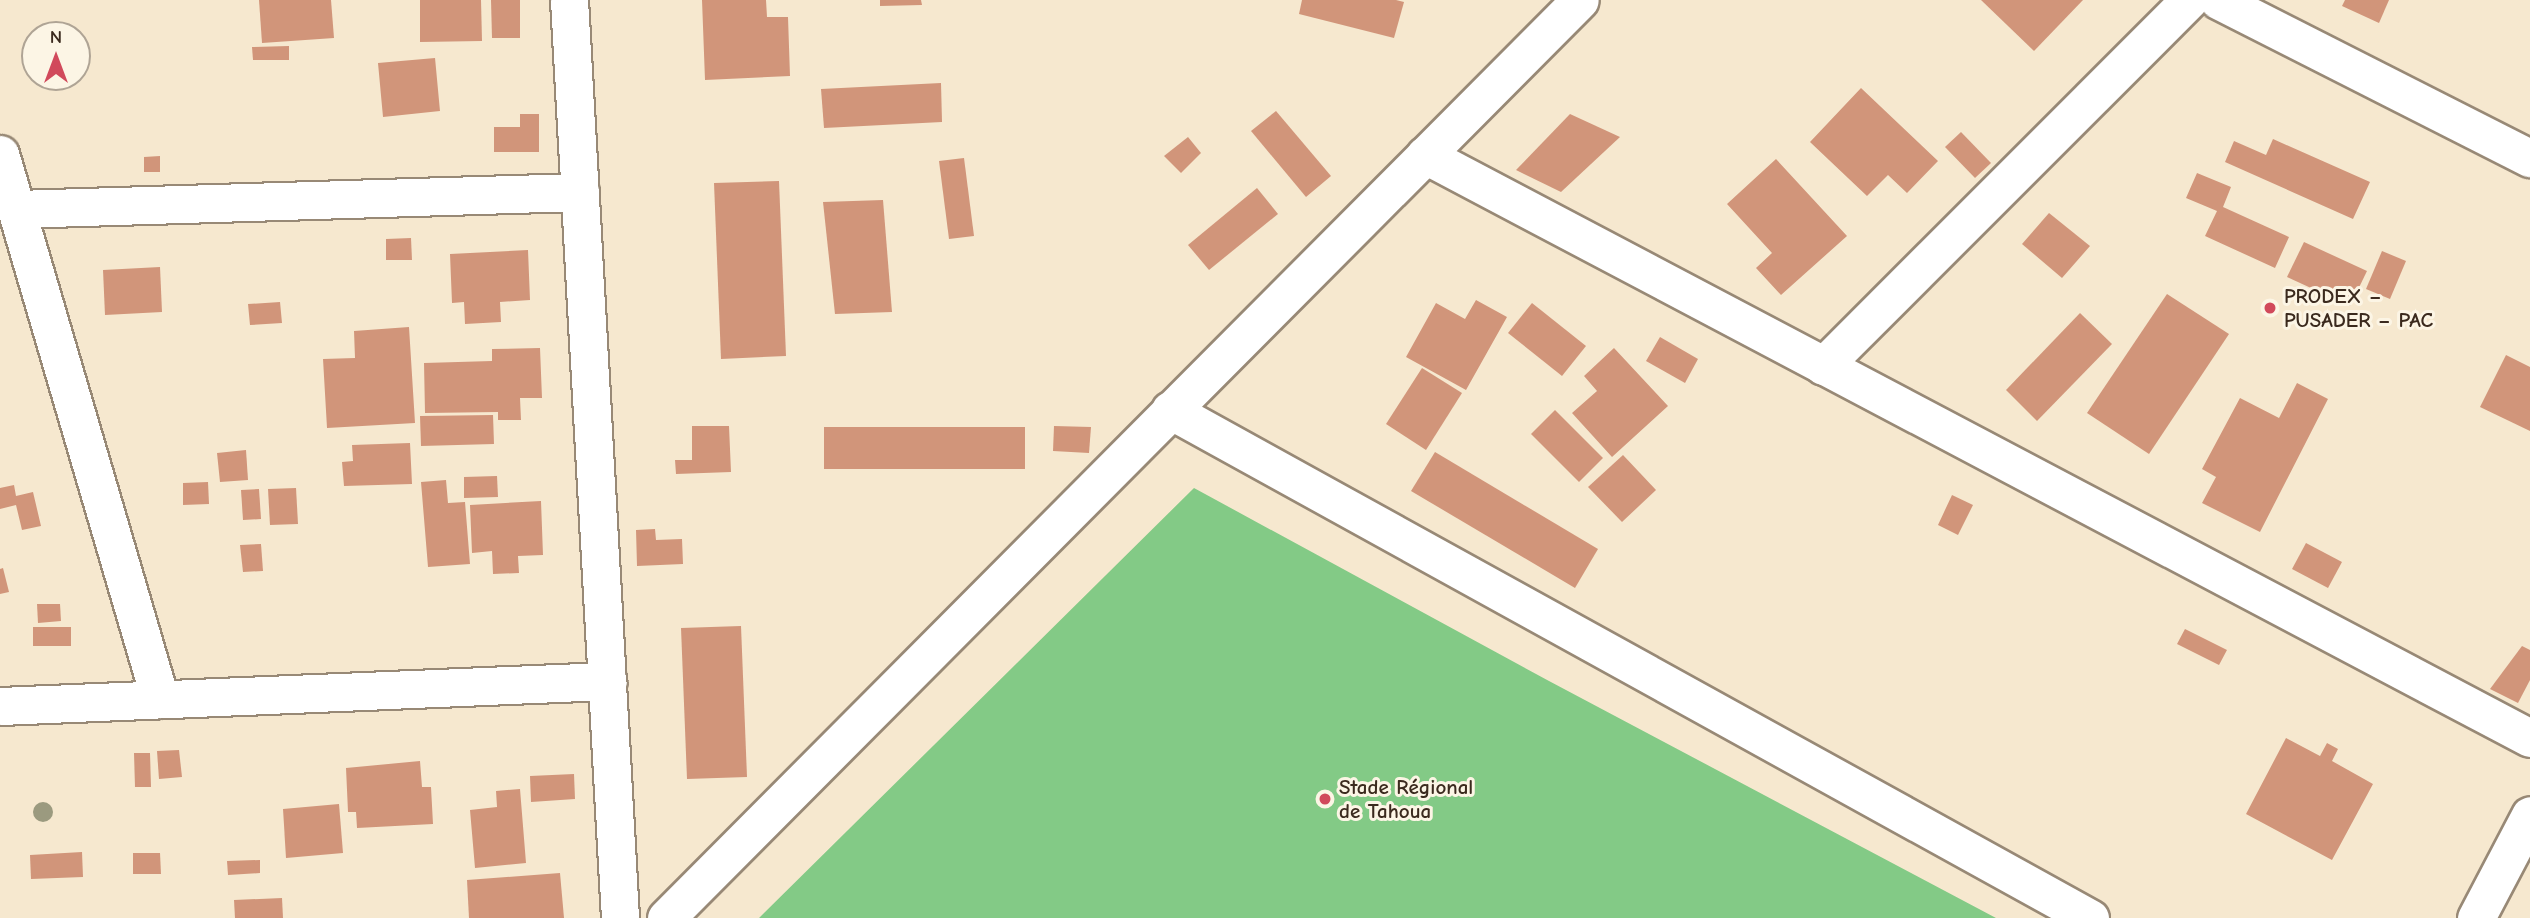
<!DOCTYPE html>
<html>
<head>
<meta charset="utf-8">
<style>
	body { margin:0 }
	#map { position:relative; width:2530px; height:918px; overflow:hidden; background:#f6e8cf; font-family:"Comic Neue",sans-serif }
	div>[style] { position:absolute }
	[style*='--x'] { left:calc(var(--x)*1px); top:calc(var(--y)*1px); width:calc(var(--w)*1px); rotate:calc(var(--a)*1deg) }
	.green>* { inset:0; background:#83ca86 }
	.building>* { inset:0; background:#d1957a }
	.roads { filter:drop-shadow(2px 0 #988976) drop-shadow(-2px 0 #988976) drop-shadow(0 2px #988976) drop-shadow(0 -2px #988976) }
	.minor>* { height:37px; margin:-18.5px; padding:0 18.5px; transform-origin:18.5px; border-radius:18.5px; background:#fff }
	.trees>* { width:20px; height:20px; margin:-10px; border-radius:50%; background:#9b9a7f }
	.dots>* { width:19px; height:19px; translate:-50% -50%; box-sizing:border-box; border:4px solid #fcf5e5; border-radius:50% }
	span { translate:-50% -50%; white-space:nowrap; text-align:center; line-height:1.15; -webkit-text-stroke:6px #fcf5e5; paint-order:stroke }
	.poi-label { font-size:21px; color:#3b2a1e; font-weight:700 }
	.left { translate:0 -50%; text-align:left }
	.north { position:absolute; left:21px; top:21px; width:70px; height:70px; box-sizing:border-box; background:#fcf5e5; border:2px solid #afa495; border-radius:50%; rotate:0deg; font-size:19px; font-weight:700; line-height:28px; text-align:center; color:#3b2a1e }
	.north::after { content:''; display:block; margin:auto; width:24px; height:32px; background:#d1495b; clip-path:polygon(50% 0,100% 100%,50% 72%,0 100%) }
</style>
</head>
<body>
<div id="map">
	<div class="green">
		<i style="clip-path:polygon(1194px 488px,1549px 681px,1996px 918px,759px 918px)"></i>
	</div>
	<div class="building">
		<i style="clip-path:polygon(259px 0,331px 0,334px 38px,262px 43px)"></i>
		<i style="clip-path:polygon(420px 0,481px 0,482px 41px,420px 42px)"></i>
		<i style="clip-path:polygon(491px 0,520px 0,520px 38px,492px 38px)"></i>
		<i style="clip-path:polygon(702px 0,766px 0,767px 17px,788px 17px,790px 76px,705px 80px)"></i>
		<i style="clip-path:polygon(880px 0,921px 0,922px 5px,880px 6px)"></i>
		<i style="clip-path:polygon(1302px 0,1396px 0,1404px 2px,1394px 38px,1299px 14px)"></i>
		<i style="clip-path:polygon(1981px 0,2083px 0,2034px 51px)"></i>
		<i style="clip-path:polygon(2345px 0,2389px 0,2379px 23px,2342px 6px)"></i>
		<i style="clip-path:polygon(289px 46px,289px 60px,253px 60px,252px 47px)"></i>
		<i style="clip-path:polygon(435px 58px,440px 111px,383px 117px,378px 63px)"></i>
		<i style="clip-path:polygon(941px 83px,942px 122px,824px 128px,821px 89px)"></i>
		<i style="clip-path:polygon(1861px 88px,1938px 161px,1907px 193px,1888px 175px,1867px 196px,1810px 142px)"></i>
		<i style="clip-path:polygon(1276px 111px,1331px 176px,1306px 197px,1251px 131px)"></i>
		<i style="clip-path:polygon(520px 114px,539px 114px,539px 152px,494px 152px,494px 127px,520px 127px)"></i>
		<i style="clip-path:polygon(1570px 114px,1620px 137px,1561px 192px,1516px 170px)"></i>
		<i style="clip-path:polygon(1961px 132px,1991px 163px,1975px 178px,1945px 147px)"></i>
		<i style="clip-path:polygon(1188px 137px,1201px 153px,1181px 173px,1164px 156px)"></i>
		<i style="clip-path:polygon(2273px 139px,2370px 182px,2353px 219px,2225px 162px,2234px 141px,2266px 155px)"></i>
		<i style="clip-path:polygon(160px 156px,160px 172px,144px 172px,144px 157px)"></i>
		<i style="clip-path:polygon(964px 158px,974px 236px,949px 239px,939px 161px)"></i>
		<i style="clip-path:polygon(1776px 159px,1847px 236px,1781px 295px,1756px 268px,1772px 253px,1727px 204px)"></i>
		<i style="clip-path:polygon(2197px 173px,2231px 187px,2223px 207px,2289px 237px,2275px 268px,2205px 236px,2217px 211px,2186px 198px)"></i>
		<i style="clip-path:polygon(779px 181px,786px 356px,721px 359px,714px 183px)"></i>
		<i style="clip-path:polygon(1257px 188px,1278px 214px,1209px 270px,1188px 245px)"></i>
		<i style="clip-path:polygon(883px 200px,892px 312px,835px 314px,823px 202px)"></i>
		<i style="clip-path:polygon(2049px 213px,2090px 246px,2062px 278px,2022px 244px)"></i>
		<i style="clip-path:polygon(411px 238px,412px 260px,386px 260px,386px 239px)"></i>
		<i style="clip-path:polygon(2304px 242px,2367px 271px,2350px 306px,2287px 277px)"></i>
		<i style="clip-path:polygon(528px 250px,530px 300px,500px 302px,501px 322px,465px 324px,464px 302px,452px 303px,450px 254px)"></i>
		<i style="clip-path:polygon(2382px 251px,2406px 261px,2390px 299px,2366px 289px)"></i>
		<i style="clip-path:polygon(160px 267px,162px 312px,105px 315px,103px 270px)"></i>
		<i style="clip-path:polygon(2167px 294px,2229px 334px,2149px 454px,2087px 413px)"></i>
		<i style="clip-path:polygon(1476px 300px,1507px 317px,1466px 390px,1406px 357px,1436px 303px,1465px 319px)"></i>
		<i style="clip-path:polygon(280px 302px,282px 323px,250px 325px,248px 304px)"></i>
		<i style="clip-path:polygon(1532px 303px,1586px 346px,1562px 376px,1508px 333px)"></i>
		<i style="clip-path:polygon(2080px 313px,2112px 344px,2037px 421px,2006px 390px)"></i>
		<i style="clip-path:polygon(409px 327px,415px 423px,327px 428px,323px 359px,355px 358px,354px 331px)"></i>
		<i style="clip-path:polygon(1660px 337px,1698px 359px,1685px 383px,1646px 361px)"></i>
		<i style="clip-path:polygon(540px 348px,542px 398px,520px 398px,521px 420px,498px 420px,498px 412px,425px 413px,424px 363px,492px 361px,492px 349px)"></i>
		<i style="clip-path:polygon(1614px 348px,1668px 406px,1612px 457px,1572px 413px,1597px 391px,1584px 376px)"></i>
		<i style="clip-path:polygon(2506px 355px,2530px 367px,2530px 431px,2480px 407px)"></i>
		<i style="clip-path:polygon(1422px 368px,1462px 393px,1426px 450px,1386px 424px)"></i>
		<i style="clip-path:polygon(2297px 383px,2328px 399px,2260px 532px,2202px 503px,2216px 477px,2202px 469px,2240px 398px,2279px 418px)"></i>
		<i style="clip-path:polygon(1555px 410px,1603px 458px,1579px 482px,1531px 434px)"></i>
		<i style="clip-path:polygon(493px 415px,494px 444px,421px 446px,420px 416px)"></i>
		<i style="clip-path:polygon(692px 426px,729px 426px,731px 472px,676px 474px,675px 460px,692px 460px)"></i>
		<i style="clip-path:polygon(1054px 426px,1091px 427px,1089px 453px,1053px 451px)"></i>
		<i style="clip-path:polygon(824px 427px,1025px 427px,1025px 469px,824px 469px)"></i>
		<i style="clip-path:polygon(410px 443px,412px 484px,344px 486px,342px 462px,353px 461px,352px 445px)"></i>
		<i style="clip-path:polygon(246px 450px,248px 480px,220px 482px,217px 453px)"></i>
		<i style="clip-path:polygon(1435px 452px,1598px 549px,1575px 588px,1411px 491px)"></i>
		<i style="clip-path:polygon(1623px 455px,1656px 490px,1622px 522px,1588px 487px)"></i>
		<i style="clip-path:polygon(497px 476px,498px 497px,464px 498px,464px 477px)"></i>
		<i style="clip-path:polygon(446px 480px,448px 503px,465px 502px,470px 564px,428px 567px,421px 482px)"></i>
		<i style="clip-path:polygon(208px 482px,209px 504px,183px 505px,183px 483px)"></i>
		<i style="clip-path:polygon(14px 485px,16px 496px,33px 492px,41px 526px,22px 530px,16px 505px,0 509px,0 488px)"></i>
		<i style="clip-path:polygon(296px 488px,298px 524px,270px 525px,268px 489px)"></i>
		<i style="clip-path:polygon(259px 489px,261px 519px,243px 520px,241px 490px)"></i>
		<i style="clip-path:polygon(1952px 495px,1973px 505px,1958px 535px,1938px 525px)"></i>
		<i style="clip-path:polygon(541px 501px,543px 555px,518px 556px,519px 573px,493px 574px,492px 551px,472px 553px,470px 505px)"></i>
		<i style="clip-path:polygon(655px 529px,656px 540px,682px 539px,683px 564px,637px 566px,636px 530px)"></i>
		<i style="clip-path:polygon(2306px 543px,2342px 562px,2328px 588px,2292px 569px)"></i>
		<i style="clip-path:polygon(261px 544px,263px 571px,243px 572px,240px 545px)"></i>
		<i style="clip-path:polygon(3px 568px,9px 592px,0 594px,0 569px)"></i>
		<i style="clip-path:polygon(37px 604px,60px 604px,61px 621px,38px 623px)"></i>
		<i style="clip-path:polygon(741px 626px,747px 777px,687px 779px,681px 628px)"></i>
		<i style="clip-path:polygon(33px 627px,71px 627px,71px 646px,33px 646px)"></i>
		<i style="clip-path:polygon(2185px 629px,2227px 650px,2219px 665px,2177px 644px)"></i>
		<i style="clip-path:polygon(2522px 646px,2530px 650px,2530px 680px,2518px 703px,2490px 689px)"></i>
		<i style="clip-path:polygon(2286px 738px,2320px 756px,2327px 743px,2338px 749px,2332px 761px,2373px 784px,2332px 860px,2246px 814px)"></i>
		<i style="clip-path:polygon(179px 750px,182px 777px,159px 779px,157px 751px)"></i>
		<i style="clip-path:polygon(134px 753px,150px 753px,151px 787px,135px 787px)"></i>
		<i style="clip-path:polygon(420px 761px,422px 787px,431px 787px,433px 824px,357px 828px,356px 812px,348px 812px,346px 768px)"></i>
		<i style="clip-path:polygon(574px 774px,575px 799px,531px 802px,530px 776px)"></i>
		<i style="clip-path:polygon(520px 789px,526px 863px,475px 868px,470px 810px,497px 807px,496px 791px)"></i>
		<i style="clip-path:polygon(339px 804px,343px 853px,286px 858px,283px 809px)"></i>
		<i style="clip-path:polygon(82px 852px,83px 877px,31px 879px,30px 855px)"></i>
		<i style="clip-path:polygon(133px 853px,160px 853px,161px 874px,133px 874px)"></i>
		<i style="clip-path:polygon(260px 860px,260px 873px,228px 875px,227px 861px)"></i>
		<i style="clip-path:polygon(560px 873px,564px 918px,469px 918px,467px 880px)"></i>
		<i style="clip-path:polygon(282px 898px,283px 918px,235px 918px,234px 900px)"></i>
	</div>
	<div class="roads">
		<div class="minor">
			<i style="--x:569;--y:0;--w:919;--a:86.82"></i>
			<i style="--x:2218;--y:0;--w:350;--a:26.9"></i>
			<i style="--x:0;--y:154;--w:568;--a:73.64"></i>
			<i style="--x:1425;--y:155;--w:1249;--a:27.82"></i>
			<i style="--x:16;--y:209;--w:564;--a:-1.73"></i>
			<i style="--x:1823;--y:366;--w:518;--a:-45"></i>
			<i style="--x:1170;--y:410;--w:1051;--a:28.91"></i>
			<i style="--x:0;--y:706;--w:608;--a:-2.36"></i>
			<i style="--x:666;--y:918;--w:1295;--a:-45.13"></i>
			<i style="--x:2476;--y:918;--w:116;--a:-62.3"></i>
		</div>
	</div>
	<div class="trees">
		<i style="left:43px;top:812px"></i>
	</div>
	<div class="dots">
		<i style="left:2270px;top:308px;background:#d1495b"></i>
		<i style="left:1325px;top:799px;background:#d1495b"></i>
	</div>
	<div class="poi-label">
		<span class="left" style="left:2284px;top:308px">PRODEX –<br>PUSADER – PAC</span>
		<span class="left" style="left:1339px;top:799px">Stade Régional<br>de Tahoua</span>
	</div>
	<div class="north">N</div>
</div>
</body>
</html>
